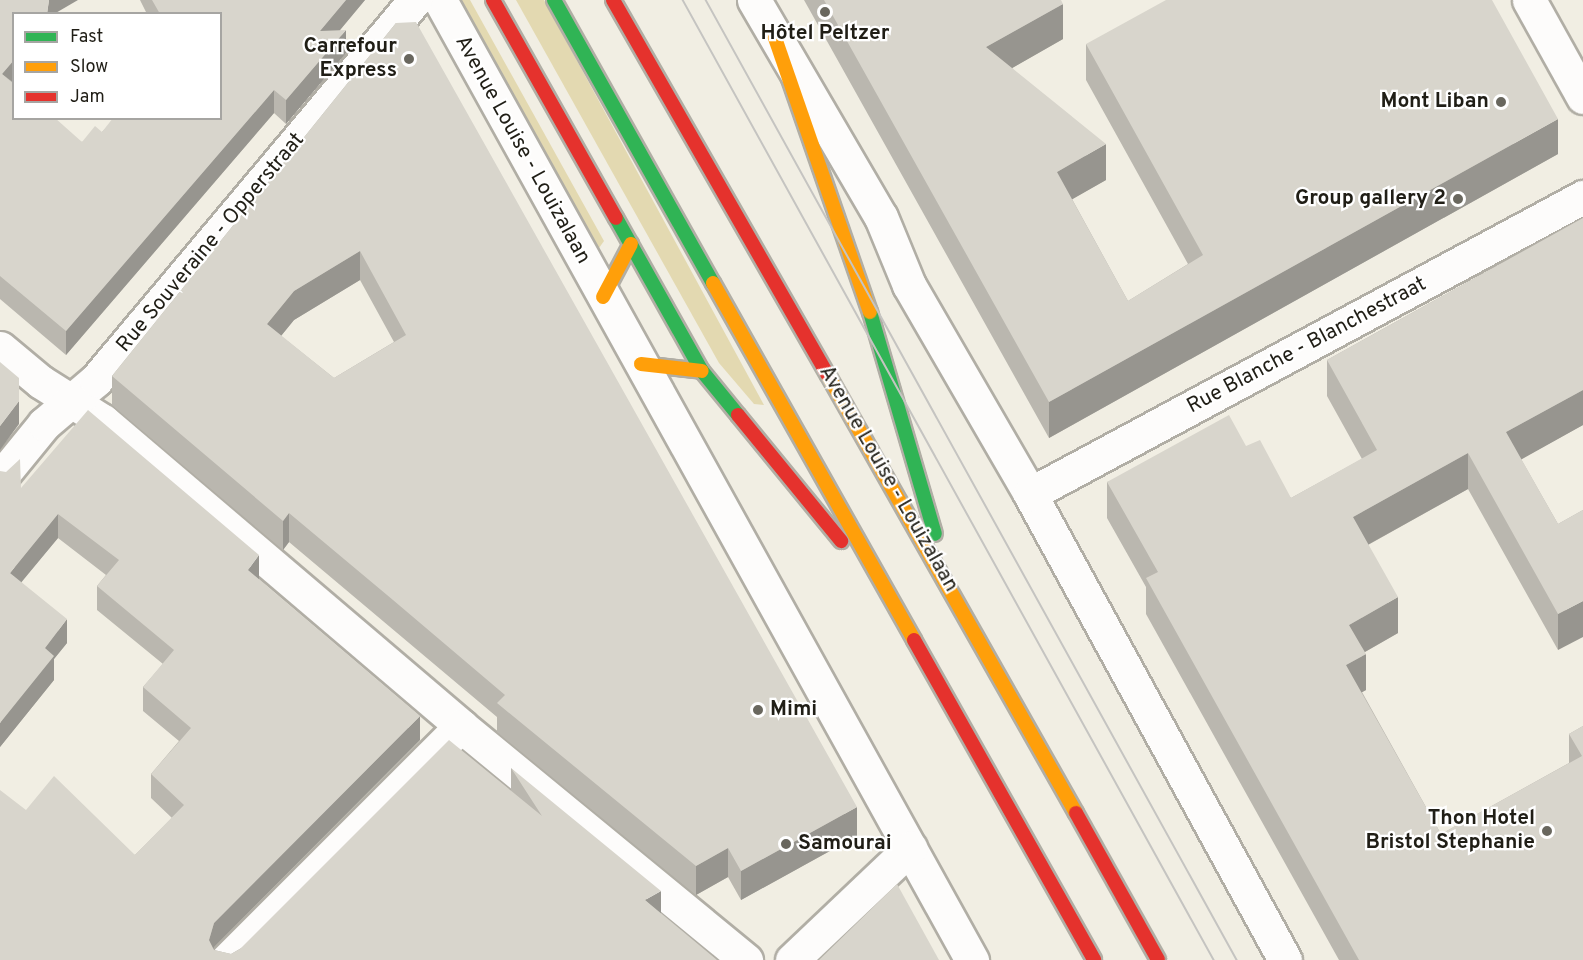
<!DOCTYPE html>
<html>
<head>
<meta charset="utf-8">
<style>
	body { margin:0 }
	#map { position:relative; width:1583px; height:960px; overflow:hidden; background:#f1eee3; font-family:Overpass,sans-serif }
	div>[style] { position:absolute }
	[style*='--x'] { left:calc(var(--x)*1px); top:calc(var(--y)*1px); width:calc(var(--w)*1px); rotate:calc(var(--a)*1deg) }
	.green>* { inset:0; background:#e3d9b1 }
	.roads { filter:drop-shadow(2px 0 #b1aea5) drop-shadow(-2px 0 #b1aea5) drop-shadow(0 2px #b1aea5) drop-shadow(0 -2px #b1aea5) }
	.street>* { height:33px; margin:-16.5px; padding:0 16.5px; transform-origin:16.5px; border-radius:16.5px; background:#fdfcfb }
	.fast>* { height:14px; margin:-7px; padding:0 7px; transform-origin:7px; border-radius:7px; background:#30b455 }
	.slow>* { height:14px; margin:-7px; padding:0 7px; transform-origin:7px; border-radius:7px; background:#ff9f0a }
	.jam>* { height:14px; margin:-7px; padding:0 7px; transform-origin:7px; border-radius:7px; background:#e5322d }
	.tram>* { height:1.5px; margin:-0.75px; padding:0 0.75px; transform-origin:0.75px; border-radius:0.75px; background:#c5c4c1 }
	.wall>* { inset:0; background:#bab7af }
	.shaded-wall>* { inset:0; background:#97958f }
	.building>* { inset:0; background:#d8d5cc }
	.dots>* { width:16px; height:16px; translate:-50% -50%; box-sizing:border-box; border:3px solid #fff; border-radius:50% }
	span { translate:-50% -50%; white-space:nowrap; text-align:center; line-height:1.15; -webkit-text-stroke:4.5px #fff; paint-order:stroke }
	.poi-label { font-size:21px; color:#201e16; font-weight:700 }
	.right { translate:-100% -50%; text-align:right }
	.left { translate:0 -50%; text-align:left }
	.street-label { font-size:21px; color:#201e16 }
	.legend { position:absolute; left:12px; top:12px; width:210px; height:108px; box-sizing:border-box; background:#fff; border:2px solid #a6a5a2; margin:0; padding:8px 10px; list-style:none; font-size:18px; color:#201e16 }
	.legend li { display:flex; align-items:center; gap:12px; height:30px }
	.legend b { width:30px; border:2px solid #a6a5a2 }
</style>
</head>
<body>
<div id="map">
	<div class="green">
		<i style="clip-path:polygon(455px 0,470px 0,604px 241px,599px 248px)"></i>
		<i style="clip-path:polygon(516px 0,544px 0,764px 405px,754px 404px,719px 363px)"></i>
	</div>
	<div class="roads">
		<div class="street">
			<i style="--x:440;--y:0;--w:1098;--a:61.01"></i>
			<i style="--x:754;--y:0;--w:251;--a:59.7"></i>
			<i style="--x:881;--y:217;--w:74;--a:67.6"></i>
			<i style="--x:909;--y:285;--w:241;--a:59.9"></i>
			<i style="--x:1030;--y:494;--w:531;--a:61.31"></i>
			<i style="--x:1529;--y:0;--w:111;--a:60.9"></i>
			<i style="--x:0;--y:348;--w:53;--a:39.7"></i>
			<i style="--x:41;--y:382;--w:73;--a:32.2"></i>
			<i style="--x:103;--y:421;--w:470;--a:40.4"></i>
			<i style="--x:461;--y:726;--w:369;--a:39.4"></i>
			<i style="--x:0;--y:478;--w:70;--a:-50.8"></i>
			<i style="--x:44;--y:424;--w:68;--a:-40.2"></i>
			<i style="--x:96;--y:380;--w:496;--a:-50"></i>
			<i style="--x:1030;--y:494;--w:628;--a:-28.24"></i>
			<i style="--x:227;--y:960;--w:331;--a:-45"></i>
			<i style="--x:792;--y:960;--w:163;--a:-43.5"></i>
		</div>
		<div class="fast">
			<i style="--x:554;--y:0;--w:325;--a:60.7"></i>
			<i style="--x:616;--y:218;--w:176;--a:60.7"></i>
			<i style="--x:702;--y:371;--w:57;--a:50.7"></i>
			<i style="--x:870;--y:312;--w:231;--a:73.7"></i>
		</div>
		<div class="slow">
			<i style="--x:775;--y:38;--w:290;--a:70.9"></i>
			<i style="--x:713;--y:283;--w:410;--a:60.6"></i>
			<i style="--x:603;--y:297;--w:60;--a:-62.2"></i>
			<i style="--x:641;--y:364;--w:61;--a:6.5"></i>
			<i style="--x:828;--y:375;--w:503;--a:60.48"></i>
		</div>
		<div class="jam">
			<i style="--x:493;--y:0;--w:250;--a:60.6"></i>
			<i style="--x:613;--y:0;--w:432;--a:60.2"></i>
			<i style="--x:738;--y:415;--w:163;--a:50.7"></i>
			<i style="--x:914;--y:640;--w:367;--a:60.6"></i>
			<i style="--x:1076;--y:813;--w:168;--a:60.8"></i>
		</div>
	</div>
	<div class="tram">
		<i style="--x:683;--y:0;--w:1097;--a:61.05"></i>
		<i style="--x:706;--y:0;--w:1097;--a:61.05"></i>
	</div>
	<div class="wall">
		<i style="clip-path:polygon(0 0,14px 14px,14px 118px,82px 142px,102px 132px,220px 14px,147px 14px,140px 0,365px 0,340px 30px,346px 53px,286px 124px,274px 113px,66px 355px,0 299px)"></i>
		<i style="clip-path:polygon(804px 0,1061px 0,1063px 39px,1012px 68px,1106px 180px,1072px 199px,1128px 301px,1188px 264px,1086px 80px,1086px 44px,1558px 154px,1049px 438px)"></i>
		<i style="clip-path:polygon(evenodd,396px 23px,857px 836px,741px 900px,728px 877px,696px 895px,497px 732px,497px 717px,289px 542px,283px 550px,112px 405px,112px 376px,396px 23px,360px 280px,394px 342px,334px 378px,281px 336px,294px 320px,360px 280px)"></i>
		<i style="clip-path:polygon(1583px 218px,1583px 425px,1521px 459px,1558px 524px,1583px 510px,1558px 650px,1468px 489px,1368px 545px,1398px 633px,1365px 652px,1366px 690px,1362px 692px,1441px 834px,1569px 763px,1569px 734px,1583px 726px,1583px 960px,1339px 960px,1146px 614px,1146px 587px,1107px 518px,1107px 482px,1246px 446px,1291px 498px,1362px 459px,1327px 396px,1327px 360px)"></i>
		<i style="clip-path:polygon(21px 488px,259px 579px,420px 740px,214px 947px,214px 950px,231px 954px,511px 791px,511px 768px,661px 913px,717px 960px,0 960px,26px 810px,135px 855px,172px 818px,151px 798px,151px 774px,179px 741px,143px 711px,143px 687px,163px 664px,97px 610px,97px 586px,106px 575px,58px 538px,21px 582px,67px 643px,54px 659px,54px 680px,0 747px)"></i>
	</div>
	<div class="shaded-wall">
		<i style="clip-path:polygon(49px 0,78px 0,54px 14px,47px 14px)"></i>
		<i style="clip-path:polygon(346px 0,365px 0,320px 54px,320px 31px)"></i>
		<i style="clip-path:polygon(1063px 4px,1063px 39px,986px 83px,986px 47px)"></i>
		<i style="clip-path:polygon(346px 30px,346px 53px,286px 124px,286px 100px)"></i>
		<i style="clip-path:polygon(14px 60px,14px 83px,2px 74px)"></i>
		<i style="clip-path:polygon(274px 90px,274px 113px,66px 355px,66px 331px)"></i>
		<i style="clip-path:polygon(1558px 119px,1558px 154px,1049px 438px,1049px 402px)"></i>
		<i style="clip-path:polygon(1106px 144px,1106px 180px,1057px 208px,1057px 172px)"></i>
		<i style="clip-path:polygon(360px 251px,360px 280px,294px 320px,267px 353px,267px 324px,294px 291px)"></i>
		<i style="clip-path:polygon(1583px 390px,1583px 425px,1506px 468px,1506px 432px)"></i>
		<i style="clip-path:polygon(19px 401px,19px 424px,0 450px,0 426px)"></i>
		<i style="clip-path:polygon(1468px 453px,1468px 489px,1353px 553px,1353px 517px)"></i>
		<i style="clip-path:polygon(289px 513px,289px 542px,283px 550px,283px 521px)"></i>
		<i style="clip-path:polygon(58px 514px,58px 538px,10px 596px,10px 573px)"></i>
		<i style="clip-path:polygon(259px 555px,259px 579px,248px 594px,248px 570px)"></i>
		<i style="clip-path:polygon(1398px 597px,1398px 633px,1349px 661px,1349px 625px)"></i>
		<i style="clip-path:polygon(1583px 601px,1583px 637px,1558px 650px,1558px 614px)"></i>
		<i style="clip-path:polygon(67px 619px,67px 643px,54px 659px,54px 680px,0 747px,0 723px,45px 648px)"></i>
		<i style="clip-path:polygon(1366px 654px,1366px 690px,1346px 701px,1346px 665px)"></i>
		<i style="clip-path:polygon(420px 716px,420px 740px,214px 947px,210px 960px,209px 940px,214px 923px)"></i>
		<i style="clip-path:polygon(857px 807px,857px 836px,741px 900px,741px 871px)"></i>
		<i style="clip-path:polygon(728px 848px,728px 877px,696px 895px,696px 866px)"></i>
		<i style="clip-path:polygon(661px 891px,661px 915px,645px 900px)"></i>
	</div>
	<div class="building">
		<i style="clip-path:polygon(0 0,49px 0,47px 14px,14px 14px,14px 60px,2px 74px,14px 84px,14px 118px,55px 118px,82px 142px,95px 126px,102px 132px,113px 118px,220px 118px,220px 14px,160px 14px,152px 0,346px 0,320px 31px,346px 30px,286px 100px,274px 90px,66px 331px,0 276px)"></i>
		<i style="clip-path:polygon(824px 0,1061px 0,1063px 4px,986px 47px,1106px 144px,1057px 172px,1128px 301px,1203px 255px,1086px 44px,1166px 0,1492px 0,1558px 119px,1049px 402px)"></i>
		<i style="clip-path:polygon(evenodd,416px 22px,857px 807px,741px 871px,728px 848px,696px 866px,497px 703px,505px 695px,393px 600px,289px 513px,283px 521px,112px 376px,396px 23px,416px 22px,360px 251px,406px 335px,334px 378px,267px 324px,294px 291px,360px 251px)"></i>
		<i style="clip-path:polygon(1583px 218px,1583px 390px,1506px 432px,1558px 524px,1583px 510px,1583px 601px,1558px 614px,1468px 453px,1353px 517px,1398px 597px,1349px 625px,1366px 654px,1346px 665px,1441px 834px,1582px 756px,1569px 734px,1583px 726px,1583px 960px,1359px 960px,1146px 578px,1158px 572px,1107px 482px,1229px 415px,1246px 446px,1260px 440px,1291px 498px,1377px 450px,1327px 360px)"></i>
		<i style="clip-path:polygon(0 362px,19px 378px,19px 401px,0 426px)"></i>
		<i style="clip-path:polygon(88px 410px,259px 555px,248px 570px,420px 716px,214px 923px,209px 940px,214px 950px,231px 954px,240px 949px,449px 740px,542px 816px,511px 768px,661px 891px,645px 900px,717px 960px,0 960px,0 790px,26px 810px,54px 776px,135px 855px,184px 805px,151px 774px,191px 728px,143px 687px,174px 650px,97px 586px,119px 560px,58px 514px,10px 573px,67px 619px,45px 648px,54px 656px,0 723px,0 471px,6px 472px,20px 459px,21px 488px)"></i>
		<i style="clip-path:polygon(897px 884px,939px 960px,819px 960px)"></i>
	</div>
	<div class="dots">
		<i style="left:825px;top:12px;background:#69675e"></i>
		<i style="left:409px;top:59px;background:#69675e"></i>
		<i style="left:1501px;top:102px;background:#69675e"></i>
		<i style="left:1458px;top:199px;background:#69675e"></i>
		<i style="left:758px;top:710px;background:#69675e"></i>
		<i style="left:1547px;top:831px;background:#69675e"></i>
		<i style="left:786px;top:844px;background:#69675e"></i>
	</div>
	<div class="poi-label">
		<span style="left:825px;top:34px">Hôtel Peltzer</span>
		<span class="right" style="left:397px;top:59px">Carrefour<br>Express</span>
		<span class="right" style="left:1489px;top:102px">Mont Liban</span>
		<span class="right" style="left:1446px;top:199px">Group gallery 2</span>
		<span class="left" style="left:770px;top:710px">Mimi</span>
		<span class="right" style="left:1535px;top:831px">Thon Hotel<br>Bristol Stephanie</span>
		<span class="left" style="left:798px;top:844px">Samourai</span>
	</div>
	<div class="street-label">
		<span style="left:522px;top:150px;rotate:61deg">Avenue Louise - Louizalaan</span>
		<span style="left:211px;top:243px;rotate:-50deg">Rue Souveraine - Opperstraat</span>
		<span style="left:1307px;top:346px;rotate:-28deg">Rue Blanche - Blanchestraat</span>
		<span style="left:888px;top:479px;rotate:60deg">Avenue Louise - Louizalaan</span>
	</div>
	<ul class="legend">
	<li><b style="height:8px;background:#30b455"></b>Fast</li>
	<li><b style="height:8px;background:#ff9f0a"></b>Slow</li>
	<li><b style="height:8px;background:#e5322d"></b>Jam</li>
	</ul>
</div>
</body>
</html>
